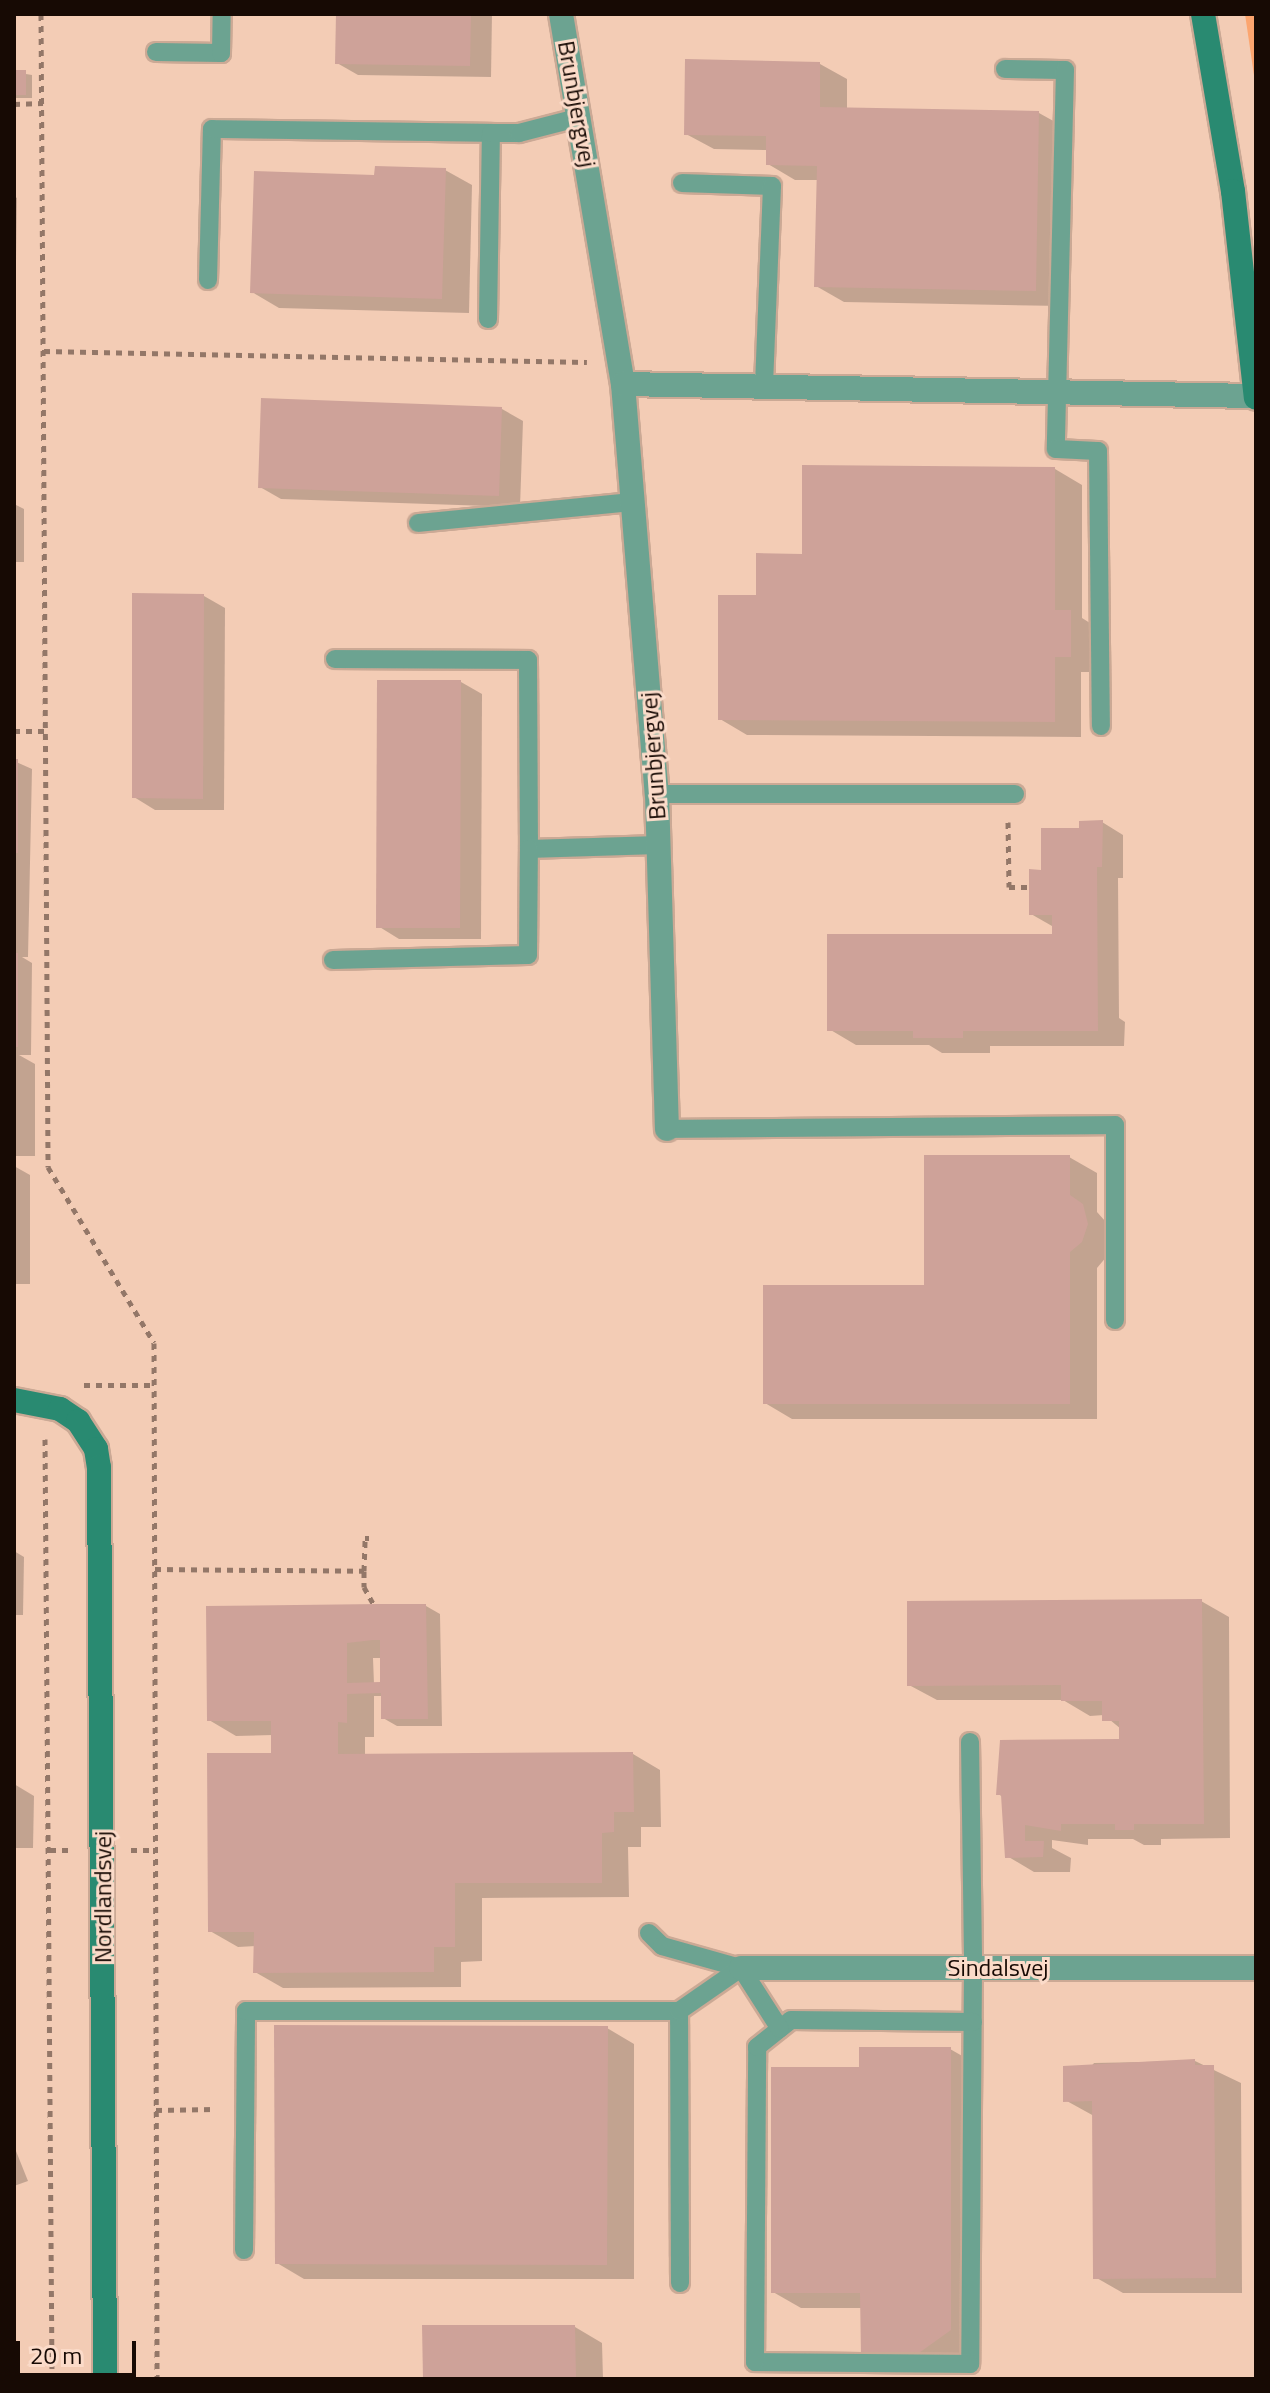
<!DOCTYPE html>
<html>
<head>
<meta charset="utf-8">
<style>
	body { margin:0 }
	#map { position:relative; width:1270px; height:2393px; overflow:hidden; background:#f3ccb5; font-family:"Titillium Web",sans-serif }
	div>[style] { position:absolute }
	[style*='--x'] { left:calc(var(--x)*1px); top:calc(var(--y)*1px); width:calc(var(--w)*1px); rotate:calc(var(--a)*1deg) }
	.green>* { inset:0; background:#fca56f }
	.shadow>* { inset:0; background:#0003 }
	.building>* { inset:0; background:#cea299 }
	.path>* { height:5px; margin-top:-2.5px; transform-origin:0; background:repeating-linear-gradient(90deg,#937768 0 6px,transparent 0 12px) }
	.roads { filter:drop-shadow(2px 0 #cba995) drop-shadow(-2px 0 #cba995) drop-shadow(0 2px #cba995) drop-shadow(0 -2px #cba995) }
	.lane>* { height:18px; margin:-9px; padding:0 9px; transform-origin:9px; border-radius:9px; background:#6ca391 }
	.street>* { height:24px; margin:-12px; padding:0 12px; transform-origin:12px; border-radius:12px; background:#6ca391 }
	.secondary>* { height:24px; margin:-12px; padding:0 12px; transform-origin:12px; border-radius:12px; background:#298a71 }
	span { translate:-50% -50%; white-space:nowrap; text-align:center; line-height:1.15; -webkit-text-stroke:6px #fbdbc9; paint-order:stroke }
	.street-label { font-size:24px; color:#170a04 }
	.frame { position:absolute; inset:0; border:16px solid #170a04; pointer-events:none }
	.scale { position:absolute; left:16px; top:2341px; width:120px; height:36px; box-sizing:border-box; border:4px solid #170a04; border-top:0; padding-left:10px; font-size:24px; line-height:28px; white-space:nowrap; color:#170a04; -webkit-text-stroke:6px #fbdbc9; paint-order:stroke }
</style>
</head>
<body>
<div id="map">
	<div class="green">
		<i style="clip-path:polygon(1245px 14px,1256px 14px,1256px 89px)"></i>
	</div>
	<div class="shadow">
		<i style="clip-path:polygon(338px 14px,492px 14px,491px 77px,358px 75px,337px 63px)"></i>
		<i style="clip-path:polygon(820px 64px,847px 79px,847px 109px,1039px 113px,1066px 128px,1063px 306px,844px 302px,816px 286px,819px 180px,795px 180px,768px 164px,768px 150px,714px 149px,686px 134px)"></i>
		<i style="clip-path:polygon(14px 72px,32px 75px,32px 98px,14px 98px)"></i>
		<i style="clip-path:polygon(445px 170px,472px 185px,469px 313px,279px 308px,252px 292px,376px 177px)"></i>
		<i style="clip-path:polygon(14px 196px,17px 198px,16px 261px,14px 261px)"></i>
		<i style="clip-path:polygon(502px 409px,523px 421px,520px 507px,281px 499px,260px 487px)"></i>
		<i style="clip-path:polygon(1055px 469px,1082px 485px,1082px 618px,1098px 628px,1098px 672px,1081px 672px,1081px 737px,747px 735px,720px 719px,758px 597px,804px 556px)"></i>
		<i style="clip-path:polygon(14px 504px,24px 509px,24px 562px,14px 562px)"></i>
		<i style="clip-path:polygon(204px 596px,225px 608px,224px 810px,155px 810px,134px 797px)"></i>
		<i style="clip-path:polygon(461px 682px,482px 694px,481px 939px,399px 939px,378px 926px)"></i>
		<i style="clip-path:polygon(14px 761px,32px 769px,28px 957px,22px 957px,32px 963px,31px 1055px,19px 1055px,35px 1064px,35px 1156px,14px 1156px)"></i>
		<i style="clip-path:polygon(1102px 822px,1123px 835px,1123px 878px,1118px 878px,1119px 1018px,1125px 1022px,1124px 1046px,990px 1046px,990px 1053px,942px 1053px,929px 1045px,856px 1045px,829px 1029px,1054px 936px,1052px 926px,1031px 914px,1043px 872px,1081px 830px)"></i>
		<i style="clip-path:polygon(1069px 1157px,1097px 1173px,1097px 1212px,1114px 1231px,1113px 1249px,1097px 1268px,1097px 1419px,792px 1419px,765px 1403px,926px 1287px)"></i>
		<i style="clip-path:polygon(14px 1166px,30px 1175px,30px 1284px,14px 1284px)"></i>
		<i style="clip-path:polygon(14px 1551px,24px 1557px,23px 1615px,14px 1615px)"></i>
		<i style="clip-path:polygon(1201px 1601px,1229px 1617px,1230px 1838px,1161px 1839px,1161px 1845px,1144px 1845px,1133px 1839px,1088px 1839px,1088px 1845px,1052px 1840px,1052px 1848px,1071px 1858px,1070px 1872px,1034px 1872px,1007px 1856px,1003px 1797px,998px 1794px,1121px 1741px,1121px 1729px,1104px 1715px,1090px 1716px,1063px 1700px,937px 1700px,909px 1685px)"></i>
		<i style="clip-path:polygon(evenodd,426px 1606px,440px 1614px,442px 1726px,397px 1726px,383px 1718px,382px 1696px,374px 1696px,374px 1737px,365px 1737px,365px 1756px,633px 1754px,660px 1770px,661px 1827px,641px 1827px,641px 1847px,628px 1847px,629px 1897px,482px 1898px,482px 1961px,461px 1962px,461px 1987px,283px 1988px,255px 1972px,256px 1946px,238px 1947px,210px 1931px,273px 1755px,273px 1735px,236px 1736px,209px 1720px,208px 1608px,426px 1606px,373px 1658px,382px 1658px,382px 1684px,374px 1684px,373px 1658px)"></i>
		<i style="clip-path:polygon(14px 1784px,34px 1796px,33px 1848px,14px 1848px)"></i>
		<i style="clip-path:polygon(607px 2028px,634px 2044px,634px 2279px,304px 2279px,277px 2263px)"></i>
		<i style="clip-path:polygon(950px 2049px,978px 2065px,978px 2346px,944px 2369px,890px 2370px,862px 2308px,801px 2308px,773px 2292px,861px 2069px)"></i>
		<i style="clip-path:polygon(1195px 2061px,1241px 2083px,1242px 2293px,1123px 2293px,1095px 2277px,1094px 2116px,1065px 2100px,1094px 2063px)"></i>
		<i style="clip-path:polygon(14px 2146px,28px 2181px,14px 2186px)"></i>
		<i style="clip-path:polygon(575px 2327px,602px 2343px,603px 2379px,425px 2379px)"></i>
	</div>
	<div class="building">
		<i style="clip-path:polygon(336px 14px,471px 14px,470px 66px,335px 64px)"></i>
		<i style="clip-path:polygon(685px 59px,820px 62px,820px 107px,1039px 111px,1036px 291px,814px 287px,817px 166px,766px 165px,766px 136px,684px 135px)"></i>
		<i style="clip-path:polygon(14px 70px,26px 70px,26px 95px,14px 95px)"></i>
		<i style="clip-path:polygon(375px 166px,446px 168px,442px 299px,250px 293px,254px 171px,374px 175px)"></i>
		<i style="clip-path:polygon(261px 398px,502px 407px,499px 496px,258px 488px)"></i>
		<i style="clip-path:polygon(802px 465px,1055px 467px,1055px 610px,1071px 610px,1071px 657px,1055px 657px,1055px 722px,718px 720px,718px 595px,756px 595px,756px 553px,802px 554px)"></i>
		<i style="clip-path:polygon(132px 593px,204px 594px,203px 799px,132px 798px)"></i>
		<i style="clip-path:polygon(377px 680px,461px 680px,460px 928px,376px 928px)"></i>
		<i style="clip-path:polygon(14px 759px,18px 759px,18px 853px,14px 853px)"></i>
		<i style="clip-path:polygon(1103px 820px,1102px 867px,1097px 867px,1098px 1031px,963px 1031px,963px 1038px,913px 1038px,913px 1031px,827px 1031px,827px 934px,1052px 934px,1052px 915px,1029px 915px,1029px 869px,1041px 870px,1041px 828px,1079px 828px,1079px 821px)"></i>
		<i style="clip-path:polygon(14px 953px,18px 953px,18px 1047px,14px 1047px)"></i>
		<i style="clip-path:polygon(924px 1155px,1070px 1155px,1070px 1195px,1083px 1204px,1088px 1224px,1082px 1242px,1070px 1252px,1070px 1404px,763px 1404px,763px 1285px,924px 1285px)"></i>
		<i style="clip-path:polygon(1202px 1599px,1204px 1824px,1134px 1824px,1134px 1830px,1115px 1830px,1115px 1824px,1061px 1824px,1061px 1831px,1025px 1825px,1025px 1841px,1044px 1841px,1043px 1857px,1005px 1858px,1001px 1795px,996px 1795px,1000px 1740px,1119px 1739px,1119px 1721px,1102px 1721px,1102px 1701px,1061px 1701px,1061px 1685px,907px 1686px,907px 1601px)"></i>
		<i style="clip-path:polygon(evenodd,379px 1604px,426px 1604px,428px 1719px,381px 1719px,381px 1693px,347px 1694px,347px 1723px,338px 1722px,338px 1754px,633px 1752px,634px 1812px,614px 1812px,614px 1832px,602px 1833px,602px 1883px,455px 1883px,455px 1947px,434px 1947px,434px 1972px,253px 1973px,254px 1932px,208px 1932px,207px 1753px,271px 1753px,271px 1721px,207px 1721px,206px 1606px,379px 1604px,373px 1640px,380px 1640px,380px 1682px,347px 1683px,347px 1643px,373px 1640px)"></i>
		<i style="clip-path:polygon(274px 2025px,608px 2026px,607px 2265px,275px 2264px)"></i>
		<i style="clip-path:polygon(859px 2047px,951px 2047px,951px 2330px,916px 2355px,861px 2356px,860px 2293px,771px 2293px,771px 2067px,859px 2067px)"></i>
		<i style="clip-path:polygon(1195px 2059px,1195px 2065px,1214px 2065px,1216px 2278px,1093px 2279px,1092px 2101px,1063px 2102px,1063px 2066px)"></i>
		<i style="clip-path:polygon(422px 2325px,575px 2325px,576px 2379px,423px 2379px)"></i>
	</div>
	<div class="path">
		<i style="--x:41;--y:14;--w:1153;--a:89.65"></i>
		<i style="--x:48;--y:1167;--w:205;--a:58.9"></i>
		<i style="--x:154;--y:1343;--w:1036;--a:89.83"></i>
		<i style="--x:14;--y:104;--w:29;--a:-2"></i>
		<i style="--x:44;--y:351;--w:543;--a:1.16"></i>
		<i style="--x:14;--y:731;--w:32;--a:0"></i>
		<i style="--x:1008;--y:822;--w:65;--a:89.1"></i>
		<i style="--x:1009;--y:887;--w:20;--a:0"></i>
		<i style="--x:84;--y:1385;--w:71;--a:0"></i>
		<i style="--x:45;--y:1439;--w:940;--a:89.57"></i>
		<i style="--x:155;--y:1569;--w:209;--a:0.5"></i>
		<i style="--x:364;--y:1571;--w:33;--a:-88"></i>
		<i style="--x:365;--y:1538;--w:4;--a:0"></i>
		<i style="--x:364;--y:1571;--w:16;--a:90"></i>
		<i style="--x:364;--y:1587;--w:23;--a:61"></i>
		<i style="--x:50;--y:1850;--w:19;--a:0"></i>
		<i style="--x:131;--y:1850;--w:24;--a:0"></i>
		<i style="--x:156;--y:2110;--w:59;--a:-1"></i>
	</div>
	<div class="roads">
		<div class="lane">
			<i style="--x:156;--y:52;--w:65;--a:0.9"></i>
			<i style="--x:221;--y:53;--w:39;--a:-89"></i>
			<i style="--x:1005;--y:69;--w:60;--a:1"></i>
			<i style="--x:1065;--y:70;--w:379;--a:91.4"></i>
			<i style="--x:1056;--y:449;--w:42;--a:2.7"></i>
			<i style="--x:1098;--y:451;--w:275;--a:89.4"></i>
			<i style="--x:682;--y:183;--w:90;--a:1.9"></i>
			<i style="--x:772;--y:186;--w:201;--a:92.3"></i>
			<i style="--x:208;--y:280;--w:151;--a:-88.5"></i>
			<i style="--x:212;--y:129;--w:279;--a:0.8"></i>
			<i style="--x:488;--y:319;--w:186;--a:-89.1"></i>
			<i style="--x:491;--y:133;--w:28;--a:0"></i>
			<i style="--x:519;--y:133;--w:64;--a:-14.5"></i>
			<i style="--x:418;--y:523;--w:216;--a:-5.6"></i>
			<i style="--x:335;--y:659;--w:193;--a:0.3"></i>
			<i style="--x:528;--y:660;--w:189;--a:89.7"></i>
			<i style="--x:529;--y:849;--w:129;--a:-1.8"></i>
			<i style="--x:657;--y:794;--w:358;--a:0"></i>
			<i style="--x:333;--y:960;--w:195;--a:-1.5"></i>
			<i style="--x:528;--y:955;--w:106;--a:-89.5"></i>
			<i style="--x:667;--y:1129;--w:448;--a:-0.5"></i>
			<i style="--x:1115;--y:1125;--w:195;--a:90"></i>
			<i style="--x:970;--y:1742;--w:226;--a:89.2"></i>
			<i style="--x:973;--y:1968;--w:396;--a:90.4"></i>
			<i style="--x:970;--y:2364;--w:215;--a:-179.5"></i>
			<i style="--x:755;--y:2362;--w:315;--a:-89.6"></i>
			<i style="--x:757;--y:2047;--w:43;--a:-38.5"></i>
			<i style="--x:791;--y:2020;--w:182;--a:0.6"></i>
			<i style="--x:649;--y:1933;--w:18;--a:45"></i>
			<i style="--x:662;--y:1946;--w:82;--a:15.6"></i>
			<i style="--x:741;--y:1968;--w:72;--a:57.4"></i>
			<i style="--x:244;--y:2250;--w:239;--a:-89.5"></i>
			<i style="--x:246;--y:2011;--w:433;--a:0"></i>
			<i style="--x:680;--y:2283;--w:272;--a:-90.2"></i>
			<i style="--x:679;--y:2011;--w:75;--a:-34.7"></i>
		</div>
		<div class="street">
			<i style="--x:561;--y:14;--w:375;--a:80.5"></i>
			<i style="--x:623;--y:384;--w:411;--a:85.3"></i>
			<i style="--x:657;--y:794;--w:335;--a:88.3"></i>
			<i style="--x:623;--y:384;--w:633;--a:1.09"></i>
			<i style="--x:741;--y:1968;--w:515;--a:0"></i>
		</div>
		<div class="secondary">
			<i style="--x:1203;--y:14;--w:180;--a:80.4"></i>
			<i style="--x:1233;--y:191;--w:208;--a:83.7"></i>
			<i style="--x:14;--y:1400;--w:47;--a:11.1"></i>
			<i style="--x:60;--y:1409;--w:22;--a:34"></i>
			<i style="--x:78;--y:1421;--w:33;--a:57"></i>
			<i style="--x:96;--y:1449;--w:18;--a:81"></i>
			<i style="--x:99;--y:1467;--w:912;--a:89.62"></i>
		</div>
	</div>
	<div class="street-label">
		<span style="left:577px;top:104px;rotate:80deg">Brunbjergvej</span>
		<span style="left:653px;top:756px;rotate:-94deg">Brunbjergvej</span>
		<span style="left:103px;top:1897px;rotate:-90deg">Nordlandsvej</span>
		<span style="left:998px;top:1968px">Sindalsvej</span>
	</div>
	<div class="frame"></div>
	<div class="scale">20 m</div>
</div>
</body>
</html>
